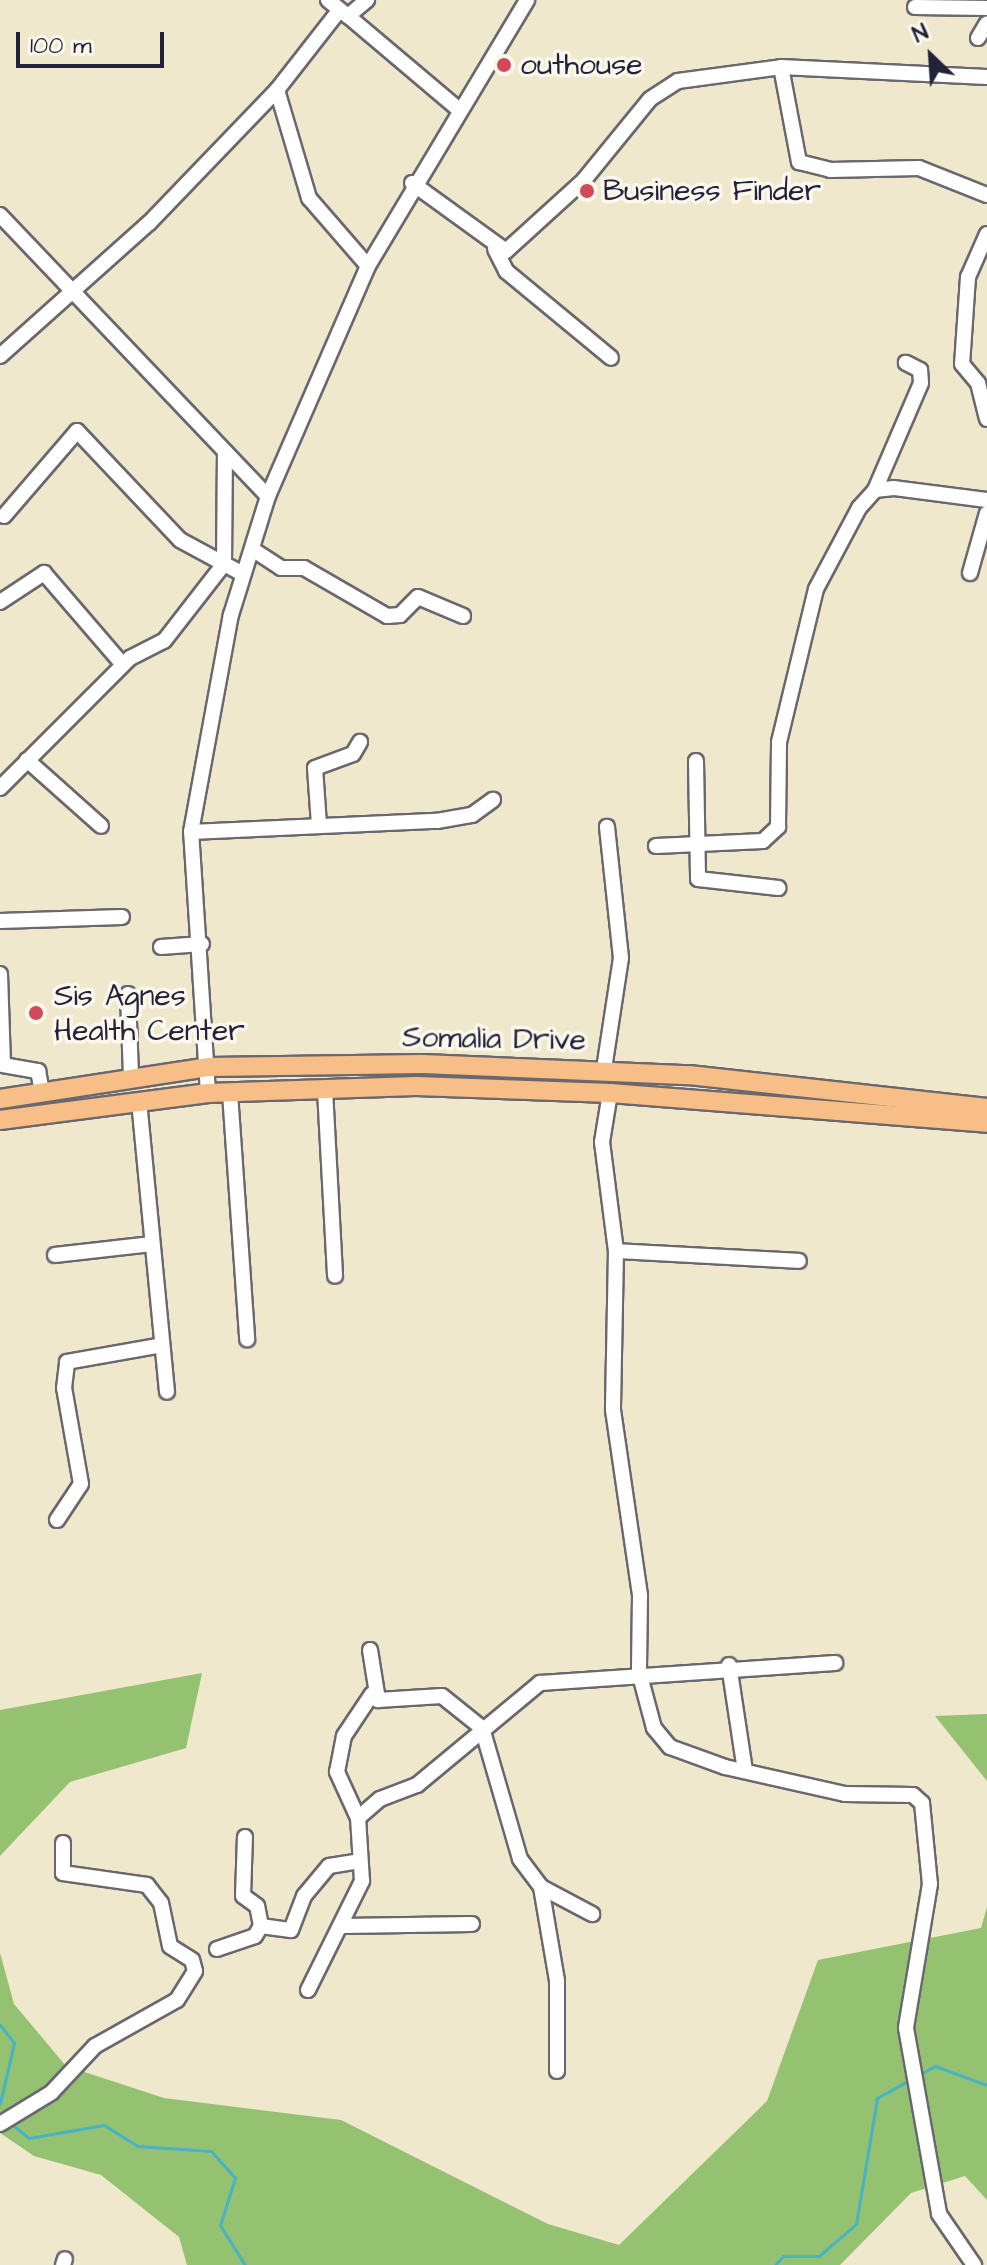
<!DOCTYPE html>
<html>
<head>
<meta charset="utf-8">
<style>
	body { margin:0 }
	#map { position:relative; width:987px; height:2265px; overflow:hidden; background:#efe8cc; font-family:"Architects Daughter",sans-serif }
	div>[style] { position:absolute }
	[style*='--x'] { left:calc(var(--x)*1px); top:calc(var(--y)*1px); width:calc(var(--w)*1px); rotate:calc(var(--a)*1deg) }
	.green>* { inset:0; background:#94c271 }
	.stream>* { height:3px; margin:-1.5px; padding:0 1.5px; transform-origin:1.5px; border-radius:1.5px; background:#47b3c4 }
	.roads { filter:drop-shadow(2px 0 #6a676e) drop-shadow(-2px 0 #6a676e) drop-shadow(0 2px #6a676e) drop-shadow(0 -2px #6a676e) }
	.minor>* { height:14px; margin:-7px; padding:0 7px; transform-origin:7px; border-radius:7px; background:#fff }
	.major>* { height:18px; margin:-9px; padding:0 9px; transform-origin:9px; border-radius:9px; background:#f7be87 }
	.dots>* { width:22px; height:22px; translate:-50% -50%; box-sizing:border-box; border:4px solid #fbf7ec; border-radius:50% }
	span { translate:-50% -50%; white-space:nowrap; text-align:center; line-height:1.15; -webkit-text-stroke:7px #fbf7ec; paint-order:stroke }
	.poi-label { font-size:30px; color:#22223b }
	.left { translate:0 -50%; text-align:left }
	.street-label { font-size:30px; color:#22223b }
	.north { position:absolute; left:891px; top:16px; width:80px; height:80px; -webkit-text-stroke:6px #fbf7ec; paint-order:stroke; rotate:335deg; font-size:22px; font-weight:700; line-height:32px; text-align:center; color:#22223b }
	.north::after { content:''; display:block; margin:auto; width:28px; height:36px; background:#22223b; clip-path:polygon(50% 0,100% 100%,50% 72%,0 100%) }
	.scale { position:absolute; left:16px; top:32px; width:148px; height:36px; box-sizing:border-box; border:4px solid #22223b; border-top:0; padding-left:10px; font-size:24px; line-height:28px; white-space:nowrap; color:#22223b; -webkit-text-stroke:6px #fbf7ec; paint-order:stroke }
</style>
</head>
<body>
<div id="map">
	<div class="green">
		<i style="clip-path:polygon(202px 1673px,186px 1748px,70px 1782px,0 1856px,0 1710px)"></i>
		<i style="clip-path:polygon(987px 1714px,987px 1781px,935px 1716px)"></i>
		<i style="clip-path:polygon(987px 1907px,987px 2200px,965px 2176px,911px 2193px,840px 2265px,187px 2265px,179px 2237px,101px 2175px,34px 2156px,0 2133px,0 1953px,14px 2004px,66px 2066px,164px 2098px,341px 2120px,548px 2224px,619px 2245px,767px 2101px,818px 1960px,981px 1928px)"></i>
	</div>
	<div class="stream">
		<i style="--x:0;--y:2025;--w:23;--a:52"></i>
		<i style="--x:14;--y:2043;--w:62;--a:103.1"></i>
		<i style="--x:920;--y:2074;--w:17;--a:-28"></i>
		<i style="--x:935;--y:2066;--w:55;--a:20.1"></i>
		<i style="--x:9;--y:2122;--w:26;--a:39"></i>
		<i style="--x:29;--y:2138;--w:76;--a:-9.8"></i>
		<i style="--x:104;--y:2125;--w:39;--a:32"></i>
		<i style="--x:137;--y:2146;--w:74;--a:3.9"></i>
		<i style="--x:211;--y:2151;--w:36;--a:48"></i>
		<i style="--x:235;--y:2178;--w:49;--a:107.7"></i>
		<i style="--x:220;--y:2225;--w:47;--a:58"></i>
		<i style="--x:775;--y:2265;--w:12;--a:-48"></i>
		<i style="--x:783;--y:2256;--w:36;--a:0"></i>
		<i style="--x:819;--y:2256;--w:49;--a:-40.9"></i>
		<i style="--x:856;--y:2224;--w:128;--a:-80.5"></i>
		<i style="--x:877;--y:2098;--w:38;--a:-29"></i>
	</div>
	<div class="roads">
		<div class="minor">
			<i style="--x:328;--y:0;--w:26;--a:39"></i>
			<i style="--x:348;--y:16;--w:25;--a:-40"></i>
			<i style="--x:915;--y:7;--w:72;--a:0.8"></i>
			<i style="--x:348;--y:16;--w:144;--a:40.2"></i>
			<i style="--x:978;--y:38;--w:17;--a:-59"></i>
			<i style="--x:781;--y:67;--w:97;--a:79.3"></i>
			<i style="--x:799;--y:162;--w:32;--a:14"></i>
			<i style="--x:830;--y:170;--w:89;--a:-1.3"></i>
			<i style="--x:919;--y:168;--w:73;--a:21.7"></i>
			<i style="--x:277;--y:90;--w:113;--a:73.5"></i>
			<i style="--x:309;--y:198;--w:90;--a:49.1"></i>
			<i style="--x:412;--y:183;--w:116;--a:35.9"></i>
			<i style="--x:506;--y:251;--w:105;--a:-42.3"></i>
			<i style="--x:584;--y:180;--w:104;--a:-50.8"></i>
			<i style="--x:650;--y:99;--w:33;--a:-33"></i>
			<i style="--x:678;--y:81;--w:104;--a:-7.7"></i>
			<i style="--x:781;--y:67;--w:206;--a:2.8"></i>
			<i style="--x:0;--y:215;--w:388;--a:46.4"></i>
			<i style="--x:987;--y:234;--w:47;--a:113.8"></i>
			<i style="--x:968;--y:277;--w:87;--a:93.9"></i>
			<i style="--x:962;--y:364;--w:25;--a:50"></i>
			<i style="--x:978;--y:383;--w:37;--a:76"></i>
			<i style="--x:495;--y:249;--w:25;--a:63"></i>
			<i style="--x:506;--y:271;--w:136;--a:39.6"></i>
			<i style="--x:0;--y:356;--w:200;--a:-41.8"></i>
			<i style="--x:149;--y:223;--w:185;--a:-46.1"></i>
			<i style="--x:277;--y:90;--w:99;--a:-52"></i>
			<i style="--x:875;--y:490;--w:116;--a:-66.7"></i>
			<i style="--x:921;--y:383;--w:13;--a:-94"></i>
			<i style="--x:920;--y:370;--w:16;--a:-153"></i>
			<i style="--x:4;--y:516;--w:112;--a:-49.3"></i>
			<i style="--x:77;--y:431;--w:150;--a:46.6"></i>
			<i style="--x:180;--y:540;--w:72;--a:28.4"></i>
			<i style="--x:252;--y:549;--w:35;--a:33"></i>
			<i style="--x:281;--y:568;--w:23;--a:0"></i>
			<i style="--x:304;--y:568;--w:96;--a:30"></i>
			<i style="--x:387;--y:616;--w:13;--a:-4"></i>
			<i style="--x:400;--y:615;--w:25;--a:-45"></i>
			<i style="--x:418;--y:597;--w:49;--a:22.9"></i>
			<i style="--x:970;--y:573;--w:62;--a:-74.2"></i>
			<i style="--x:0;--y:602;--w:53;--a:-33.4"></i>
			<i style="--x:44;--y:573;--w:121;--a:49.3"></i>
			<i style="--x:27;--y:760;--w:99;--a:41.7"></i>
			<i style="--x:696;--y:761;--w:118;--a:89"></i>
			<i style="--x:698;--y:879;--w:81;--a:6.4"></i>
			<i style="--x:0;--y:788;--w:184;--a:-45"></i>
			<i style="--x:130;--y:658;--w:38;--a:-27"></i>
			<i style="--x:164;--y:641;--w:98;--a:-52.1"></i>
			<i style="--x:224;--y:564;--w:112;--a:-89.5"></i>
			<i style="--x:319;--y:825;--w:57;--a:-94"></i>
			<i style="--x:315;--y:768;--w:40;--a:-20.2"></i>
			<i style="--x:353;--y:754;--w:14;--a:-60"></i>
			<i style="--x:191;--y:832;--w:246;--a:-2.6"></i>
			<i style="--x:437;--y:821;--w:36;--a:-10"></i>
			<i style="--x:472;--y:815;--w:26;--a:-36"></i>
			<i style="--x:656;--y:846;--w:107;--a:-2.7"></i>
			<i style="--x:763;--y:841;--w:21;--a:-43"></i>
			<i style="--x:778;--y:827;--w:85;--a:-89.3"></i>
			<i style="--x:779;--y:742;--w:157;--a:-76.4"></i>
			<i style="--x:816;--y:589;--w:92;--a:-62"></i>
			<i style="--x:859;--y:508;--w:24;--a:-48"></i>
			<i style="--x:875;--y:490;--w:19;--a:-6"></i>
			<i style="--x:894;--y:488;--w:94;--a:7.4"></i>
			<i style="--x:0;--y:921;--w:122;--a:-1.9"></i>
			<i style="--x:161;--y:947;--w:41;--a:-4.2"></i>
			<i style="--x:0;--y:974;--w:91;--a:88.1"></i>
			<i style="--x:3;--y:1065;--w:36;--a:10"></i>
			<i style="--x:38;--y:1071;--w:20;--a:79"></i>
			<i style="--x:128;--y:994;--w:83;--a:87.9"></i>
			<i style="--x:604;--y:1069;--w:112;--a:-81.3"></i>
			<i style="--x:621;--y:958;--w:132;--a:-96.1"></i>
			<i style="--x:325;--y:1090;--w:186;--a:86.9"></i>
			<i style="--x:208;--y:1093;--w:262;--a:-93.7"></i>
			<i style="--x:191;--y:832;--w:221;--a:-79.6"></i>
			<i style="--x:231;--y:615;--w:125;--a:-72.7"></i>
			<i style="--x:268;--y:496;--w:251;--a:-66.5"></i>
			<i style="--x:368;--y:266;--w:310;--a:-59.1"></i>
			<i style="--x:230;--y:1093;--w:247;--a:86"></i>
			<i style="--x:610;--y:1093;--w:50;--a:99.3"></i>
			<i style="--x:602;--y:1142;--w:110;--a:82.7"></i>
			<i style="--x:616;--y:1251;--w:159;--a:91.1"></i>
			<i style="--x:613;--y:1410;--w:188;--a:81.7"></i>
			<i style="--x:640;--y:1596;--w:76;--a:90.8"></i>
			<i style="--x:639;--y:1672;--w:58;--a:75"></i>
			<i style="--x:654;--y:1728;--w:25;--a:50"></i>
			<i style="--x:670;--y:1747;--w:59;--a:20"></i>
			<i style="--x:725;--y:1767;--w:123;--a:12.7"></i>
			<i style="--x:845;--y:1794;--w:68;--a:0.8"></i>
			<i style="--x:913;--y:1795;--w:12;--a:42"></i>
			<i style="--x:922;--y:1803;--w:81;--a:84.4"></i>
			<i style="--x:930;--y:1884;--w:146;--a:99.5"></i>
			<i style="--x:906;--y:2028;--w:189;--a:79.9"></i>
			<i style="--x:939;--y:2214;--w:62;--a:55.5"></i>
			<i style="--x:139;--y:1101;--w:292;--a:84.5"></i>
			<i style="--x:616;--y:1251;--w:183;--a:3.1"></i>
			<i style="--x:55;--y:1255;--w:97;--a:-6.5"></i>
			<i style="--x:57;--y:1520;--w:43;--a:-56.3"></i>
			<i style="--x:81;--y:1484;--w:97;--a:-100"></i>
			<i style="--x:64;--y:1388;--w:26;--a:-83"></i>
			<i style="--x:67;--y:1362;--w:91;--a:-10.1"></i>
			<i style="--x:370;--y:1650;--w:51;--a:80.9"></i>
			<i style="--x:378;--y:1700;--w:64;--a:-3.6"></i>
			<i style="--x:442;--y:1696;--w:51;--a:38.7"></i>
			<i style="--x:482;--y:1728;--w:136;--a:73.8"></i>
			<i style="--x:520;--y:1859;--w:35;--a:53"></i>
			<i style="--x:541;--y:1887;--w:58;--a:27.9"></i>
			<i style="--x:729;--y:1665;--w:107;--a:81.4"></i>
			<i style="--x:358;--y:1818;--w:29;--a:-41"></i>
			<i style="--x:380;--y:1799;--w:40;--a:-21"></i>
			<i style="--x:417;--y:1785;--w:160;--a:-39.7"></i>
			<i style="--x:540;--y:1683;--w:296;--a:-3.9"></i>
			<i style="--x:541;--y:1887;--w:95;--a:80.3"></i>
			<i style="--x:557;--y:1981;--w:90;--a:90"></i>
			<i style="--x:261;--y:1926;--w:30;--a:8"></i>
			<i style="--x:291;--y:1930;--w:36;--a:-69"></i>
			<i style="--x:304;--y:1896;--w:39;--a:-50"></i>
			<i style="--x:329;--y:1866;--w:31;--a:-9"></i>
			<i style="--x:343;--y:1926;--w:129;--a:-0.9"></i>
			<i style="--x:217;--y:1949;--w:40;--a:-18.9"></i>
			<i style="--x:255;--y:1936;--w:12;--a:-59"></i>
			<i style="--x:261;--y:1926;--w:20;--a:-101"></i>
			<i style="--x:257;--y:1906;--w:17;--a:-144"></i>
			<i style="--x:243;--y:1896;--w:59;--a:-88.1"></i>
			<i style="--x:308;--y:1990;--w:122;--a:-63.6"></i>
			<i style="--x:362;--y:1881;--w:63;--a:-93.6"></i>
			<i style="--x:358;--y:1818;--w:51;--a:-114.5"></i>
			<i style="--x:337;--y:1772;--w:37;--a:-79"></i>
			<i style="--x:344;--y:1736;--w:50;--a:-56.3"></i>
			<i style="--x:0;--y:2124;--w:60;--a:-31.3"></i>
			<i style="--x:51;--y:2093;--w:64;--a:-46.9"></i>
			<i style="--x:95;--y:2046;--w:94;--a:-29.3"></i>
			<i style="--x:177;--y:2000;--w:34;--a:-58"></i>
			<i style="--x:195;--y:1971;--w:11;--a:-105"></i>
			<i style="--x:192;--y:1960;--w:26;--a:-148"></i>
			<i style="--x:170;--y:1946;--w:44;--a:-101.8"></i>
			<i style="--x:161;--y:1903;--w:23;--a:-128"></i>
			<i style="--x:147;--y:1885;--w:85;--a:-171.9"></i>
			<i style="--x:63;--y:1873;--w:30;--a:-90"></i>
			<i style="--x:63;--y:2265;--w:6;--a:-72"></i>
		</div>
		<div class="major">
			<i style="--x:0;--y:1099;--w:212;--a:-8.7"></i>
			<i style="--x:210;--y:1067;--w:213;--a:-0.8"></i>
			<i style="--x:423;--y:1064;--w:266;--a:2.4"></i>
			<i style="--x:689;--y:1075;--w:300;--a:6.3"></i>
			<i style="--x:0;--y:1120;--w:210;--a:-7.4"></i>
			<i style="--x:208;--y:1093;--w:208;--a:-1.9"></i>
			<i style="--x:416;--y:1086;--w:194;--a:2.1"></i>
			<i style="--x:610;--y:1093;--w:378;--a:4.5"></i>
		</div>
	</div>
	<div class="dots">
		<i style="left:504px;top:65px;background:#d1495b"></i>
		<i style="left:587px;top:191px;background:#d1495b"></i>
		<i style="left:36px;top:1013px;background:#d1495b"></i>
	</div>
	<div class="poi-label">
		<span class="left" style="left:520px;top:65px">outhouse</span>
		<span class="left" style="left:603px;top:191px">Business Finder</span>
		<span class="left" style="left:54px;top:1013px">Sis Agnes<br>Health Center</span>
	</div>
	<div class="street-label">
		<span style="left:494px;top:1039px;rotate:1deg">Somalia Drive</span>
	</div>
	<div class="north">N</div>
	<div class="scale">100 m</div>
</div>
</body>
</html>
